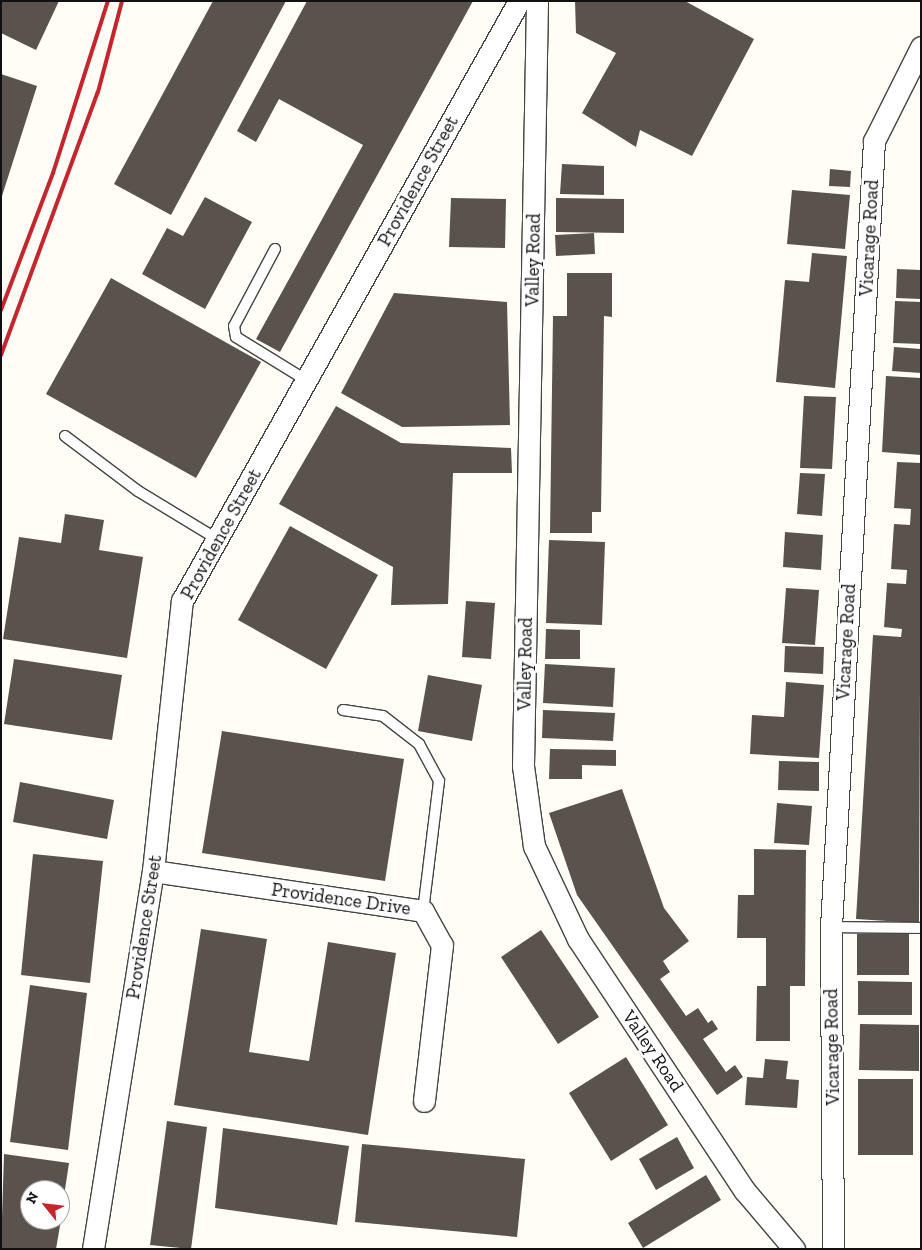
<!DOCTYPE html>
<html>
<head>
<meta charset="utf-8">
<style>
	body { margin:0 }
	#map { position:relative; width:922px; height:1250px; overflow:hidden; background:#fffdf5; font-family:"Zilla Slab",serif }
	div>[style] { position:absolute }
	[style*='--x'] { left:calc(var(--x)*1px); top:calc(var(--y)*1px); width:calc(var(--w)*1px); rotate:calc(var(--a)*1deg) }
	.building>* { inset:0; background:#5a524d }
	.roads { filter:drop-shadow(1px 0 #444) drop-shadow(-1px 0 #444) drop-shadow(0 1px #444) drop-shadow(0 -1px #444) }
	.lane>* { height:10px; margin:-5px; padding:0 5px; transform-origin:5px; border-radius:5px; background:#fff }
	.street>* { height:21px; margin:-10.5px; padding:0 10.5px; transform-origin:10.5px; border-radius:10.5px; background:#fff }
	.rail>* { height:4px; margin:-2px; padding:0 2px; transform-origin:2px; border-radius:2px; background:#c4262e }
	span { translate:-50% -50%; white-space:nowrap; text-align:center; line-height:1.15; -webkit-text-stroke:5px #fff; paint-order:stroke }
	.street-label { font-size:19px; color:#111 }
	.frame { position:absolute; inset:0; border:2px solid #111; pointer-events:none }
	.north { position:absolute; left:20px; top:1180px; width:50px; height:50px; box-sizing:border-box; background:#fff; border:1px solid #a0a0a0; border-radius:50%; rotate:299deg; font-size:14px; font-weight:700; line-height:20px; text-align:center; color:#111 }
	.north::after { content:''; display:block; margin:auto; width:18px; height:22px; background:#c4262e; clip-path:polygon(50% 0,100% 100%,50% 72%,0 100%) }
</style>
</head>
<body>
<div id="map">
	<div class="building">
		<i style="clip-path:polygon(1px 1px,59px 1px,36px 50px,1px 33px)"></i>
		<i style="clip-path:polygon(213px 1px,286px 1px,171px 215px,114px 184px)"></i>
		<i style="clip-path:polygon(307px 1px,473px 1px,280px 352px,256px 339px,363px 145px,279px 99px,256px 142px,237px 131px)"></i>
		<i style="clip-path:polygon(575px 1px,685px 1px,754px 39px,692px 156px,640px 130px,636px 147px,582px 113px,616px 53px,576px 33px)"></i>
		<i style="clip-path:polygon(1px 74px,37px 86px,2px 196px,1px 196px)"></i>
		<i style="clip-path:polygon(562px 164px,604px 166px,604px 195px,560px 194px)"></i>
		<i style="clip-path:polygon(830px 169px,851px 171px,850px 187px,829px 186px)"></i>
		<i style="clip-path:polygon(792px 190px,850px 195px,845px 249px,787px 244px)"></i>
		<i style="clip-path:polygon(205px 197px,252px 222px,205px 309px,142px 274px,167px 228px,183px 236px)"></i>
		<i style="clip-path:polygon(451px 198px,506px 199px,505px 248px,449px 247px)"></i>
		<i style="clip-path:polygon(556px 198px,624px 199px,624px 233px,556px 232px)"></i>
		<i style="clip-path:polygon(594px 233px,595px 254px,556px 256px,555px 235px)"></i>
		<i style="clip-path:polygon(812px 253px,847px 256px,835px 388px,776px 382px,785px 280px,809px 282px)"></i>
		<i style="clip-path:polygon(897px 269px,921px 270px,921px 299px,896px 298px)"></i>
		<i style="clip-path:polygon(567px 273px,612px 273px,612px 317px,604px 316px,601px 512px,592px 512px,592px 533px,550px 533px,553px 316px,567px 316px)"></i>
		<i style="clip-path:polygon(111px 278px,261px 362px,196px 478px,46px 394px)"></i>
		<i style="clip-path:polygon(394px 293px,507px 302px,510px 425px,402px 427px,341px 393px)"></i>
		<i style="clip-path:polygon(895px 301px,921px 302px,921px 344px,893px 343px)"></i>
		<i style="clip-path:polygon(894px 347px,921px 349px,921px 373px,892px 371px)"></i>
		<i style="clip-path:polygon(886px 376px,921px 378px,921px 455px,882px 452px)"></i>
		<i style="clip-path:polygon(804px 396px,836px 397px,832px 469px,800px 468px)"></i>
		<i style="clip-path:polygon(336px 406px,401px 443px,511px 448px,512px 473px,453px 473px,448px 604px,391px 605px,393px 567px,279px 504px)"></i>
		<i style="clip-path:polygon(897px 462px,921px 463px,919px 923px,856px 919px,873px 635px,901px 637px,902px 629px,884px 627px,887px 583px,906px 584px,907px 570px,891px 569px,894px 524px,910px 525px,911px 509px,894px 508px)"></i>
		<i style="clip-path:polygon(800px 473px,825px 474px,822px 516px,797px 514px)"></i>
		<i style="clip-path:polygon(65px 514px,104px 520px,99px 550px,143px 557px,127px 658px,3px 639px,19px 537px,61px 543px)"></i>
		<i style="clip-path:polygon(290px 526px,378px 575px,326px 669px,238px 620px)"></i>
		<i style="clip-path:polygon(785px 532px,823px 535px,821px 570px,783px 567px)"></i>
		<i style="clip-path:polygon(549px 540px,605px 542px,602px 625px,546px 623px)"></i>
		<i style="clip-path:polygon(786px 588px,819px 590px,815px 645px,782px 643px)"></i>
		<i style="clip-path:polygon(466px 601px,495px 603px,491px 659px,462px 657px)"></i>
		<i style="clip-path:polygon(546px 629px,580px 630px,580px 659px,545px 659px)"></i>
		<i style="clip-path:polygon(785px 646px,824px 647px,823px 674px,784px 672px)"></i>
		<i style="clip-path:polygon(14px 659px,122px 675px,112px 740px,4px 724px)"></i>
		<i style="clip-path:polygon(545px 664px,615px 668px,613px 707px,543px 703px)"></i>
		<i style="clip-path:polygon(428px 675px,482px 685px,472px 741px,418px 731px)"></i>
		<i style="clip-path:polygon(786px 682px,824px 685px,819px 758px,750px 754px,752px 715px,784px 717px)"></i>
		<i style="clip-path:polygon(543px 710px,615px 713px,613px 741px,542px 738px)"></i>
		<i style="clip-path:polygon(222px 731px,404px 759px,385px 881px,202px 853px)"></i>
		<i style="clip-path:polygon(550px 749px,616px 750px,616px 766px,582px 765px,582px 779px,549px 779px)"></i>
		<i style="clip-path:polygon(779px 761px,819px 762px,819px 791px,778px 790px)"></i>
		<i style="clip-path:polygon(20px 782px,114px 800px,107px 839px,13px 822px)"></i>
		<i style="clip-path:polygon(622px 789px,664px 908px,689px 941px,663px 961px,670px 972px,660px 979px,686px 1016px,698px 1008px,708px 1023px,712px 1020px,718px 1029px,703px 1039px,726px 1072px,735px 1065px,743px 1077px,717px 1095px,577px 895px,549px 813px)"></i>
		<i style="clip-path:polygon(777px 803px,812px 806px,809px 845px,774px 843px)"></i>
		<i style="clip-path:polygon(754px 849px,806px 850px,805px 986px,790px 986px,790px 1041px,756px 1041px,757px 986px,766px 986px,766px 938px,737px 938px,738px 895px,754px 895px)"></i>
		<i style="clip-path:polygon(33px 854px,103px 861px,90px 983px,21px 975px)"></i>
		<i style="clip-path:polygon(201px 929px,267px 939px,249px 1052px,309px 1061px,328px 942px,396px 953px,368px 1135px,174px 1105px)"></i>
		<i style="clip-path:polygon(541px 930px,599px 1017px,558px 1044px,501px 957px)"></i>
		<i style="clip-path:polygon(857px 934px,909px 934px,909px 975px,857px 975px)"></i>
		<i style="clip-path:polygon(858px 981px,912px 982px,912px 1015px,858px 1015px)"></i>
		<i style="clip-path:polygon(30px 985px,87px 993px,68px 1150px,10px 1142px)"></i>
		<i style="clip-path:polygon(860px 1024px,919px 1025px,919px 1071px,859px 1070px)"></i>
		<i style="clip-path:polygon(626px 1057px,668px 1125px,611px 1161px,569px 1093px)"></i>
		<i style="clip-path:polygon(765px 1059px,788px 1061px,786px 1079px,799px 1080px,797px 1108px,745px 1105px,747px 1077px,763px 1078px)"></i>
		<i style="clip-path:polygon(858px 1079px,913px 1079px,913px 1155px,858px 1155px)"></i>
		<i style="clip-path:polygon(167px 1121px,207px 1127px,191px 1249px,150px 1245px)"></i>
		<i style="clip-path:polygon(223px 1128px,349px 1146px,337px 1225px,215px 1208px)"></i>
		<i style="clip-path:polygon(677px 1137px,694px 1168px,656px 1190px,639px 1159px)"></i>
		<i style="clip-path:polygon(362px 1144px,525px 1159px,517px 1237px,355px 1222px)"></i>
		<i style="clip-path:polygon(4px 1154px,69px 1163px,61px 1216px,60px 1190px,30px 1190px,30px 1220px,61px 1220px,56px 1249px,1px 1249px)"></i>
		<i style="clip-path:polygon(706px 1175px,721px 1200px,643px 1248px,628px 1223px)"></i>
	</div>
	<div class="roads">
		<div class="lane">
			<i style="--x:275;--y:249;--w:87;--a:118"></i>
			<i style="--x:234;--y:326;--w:11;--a:80"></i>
			<i style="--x:236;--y:337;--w:82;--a:31.6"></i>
			<i style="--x:65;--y:436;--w:91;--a:37"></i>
			<i style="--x:138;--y:491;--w:92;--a:31.3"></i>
			<i style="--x:343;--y:710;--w:40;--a:8.5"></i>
			<i style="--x:383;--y:716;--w:46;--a:37.9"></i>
			<i style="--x:419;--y:744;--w:42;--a:61.6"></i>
			<i style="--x:439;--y:781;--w:131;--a:97"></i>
			<i style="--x:831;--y:927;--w:90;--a:0.6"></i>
		</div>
		<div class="street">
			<i style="--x:537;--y:1;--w:765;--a:91.05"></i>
			<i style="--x:523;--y:766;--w:81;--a:82.2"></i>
			<i style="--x:534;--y:846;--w:103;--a:64.7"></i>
			<i style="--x:578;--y:939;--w:302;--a:56.5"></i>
			<i style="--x:745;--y:1191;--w:76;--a:49.8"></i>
			<i style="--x:153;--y:871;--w:273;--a:8.4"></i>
			<i style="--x:423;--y:911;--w:39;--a:61"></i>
			<i style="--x:442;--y:945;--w:157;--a:96.6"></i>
			<i style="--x:93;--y:1249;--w:383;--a:-81"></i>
			<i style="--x:153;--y:871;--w:272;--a:-83.9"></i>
			<i style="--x:182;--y:601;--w:688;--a:-60.68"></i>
			<i style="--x:833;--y:1249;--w:322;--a:-90.4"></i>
			<i style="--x:831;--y:927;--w:787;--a:-86.87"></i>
			<i style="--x:874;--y:141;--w:105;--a:-63.4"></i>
		</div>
	</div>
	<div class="rail">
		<i style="--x:1;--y:310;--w:147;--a:-69.2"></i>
		<i style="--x:53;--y:173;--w:181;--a:-72.3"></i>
		<i style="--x:1;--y:355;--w:280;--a:-69.8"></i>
		<i style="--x:98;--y:92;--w:94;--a:-75.2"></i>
	</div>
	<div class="street-label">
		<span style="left:418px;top:181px;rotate:-61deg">Providence Street</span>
		<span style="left:869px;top:238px;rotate:-87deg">Vicarage Road</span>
		<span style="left:533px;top:260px;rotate:-89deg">Valley Road</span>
		<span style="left:221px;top:534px;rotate:-61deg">Providence Street</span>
		<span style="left:846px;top:642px;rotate:-87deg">Vicarage Road</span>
		<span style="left:525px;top:664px;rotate:-89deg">Valley Road</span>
		<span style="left:341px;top:899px;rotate:8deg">Providence Drive</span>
		<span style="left:144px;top:927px;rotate:-81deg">Providence Street</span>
		<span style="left:832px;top:1047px;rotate:-91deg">Vicarage Road</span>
		<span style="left:653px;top:1051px;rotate:56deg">Valley Road</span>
	</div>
	<div class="frame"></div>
	<div class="north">N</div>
</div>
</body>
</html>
